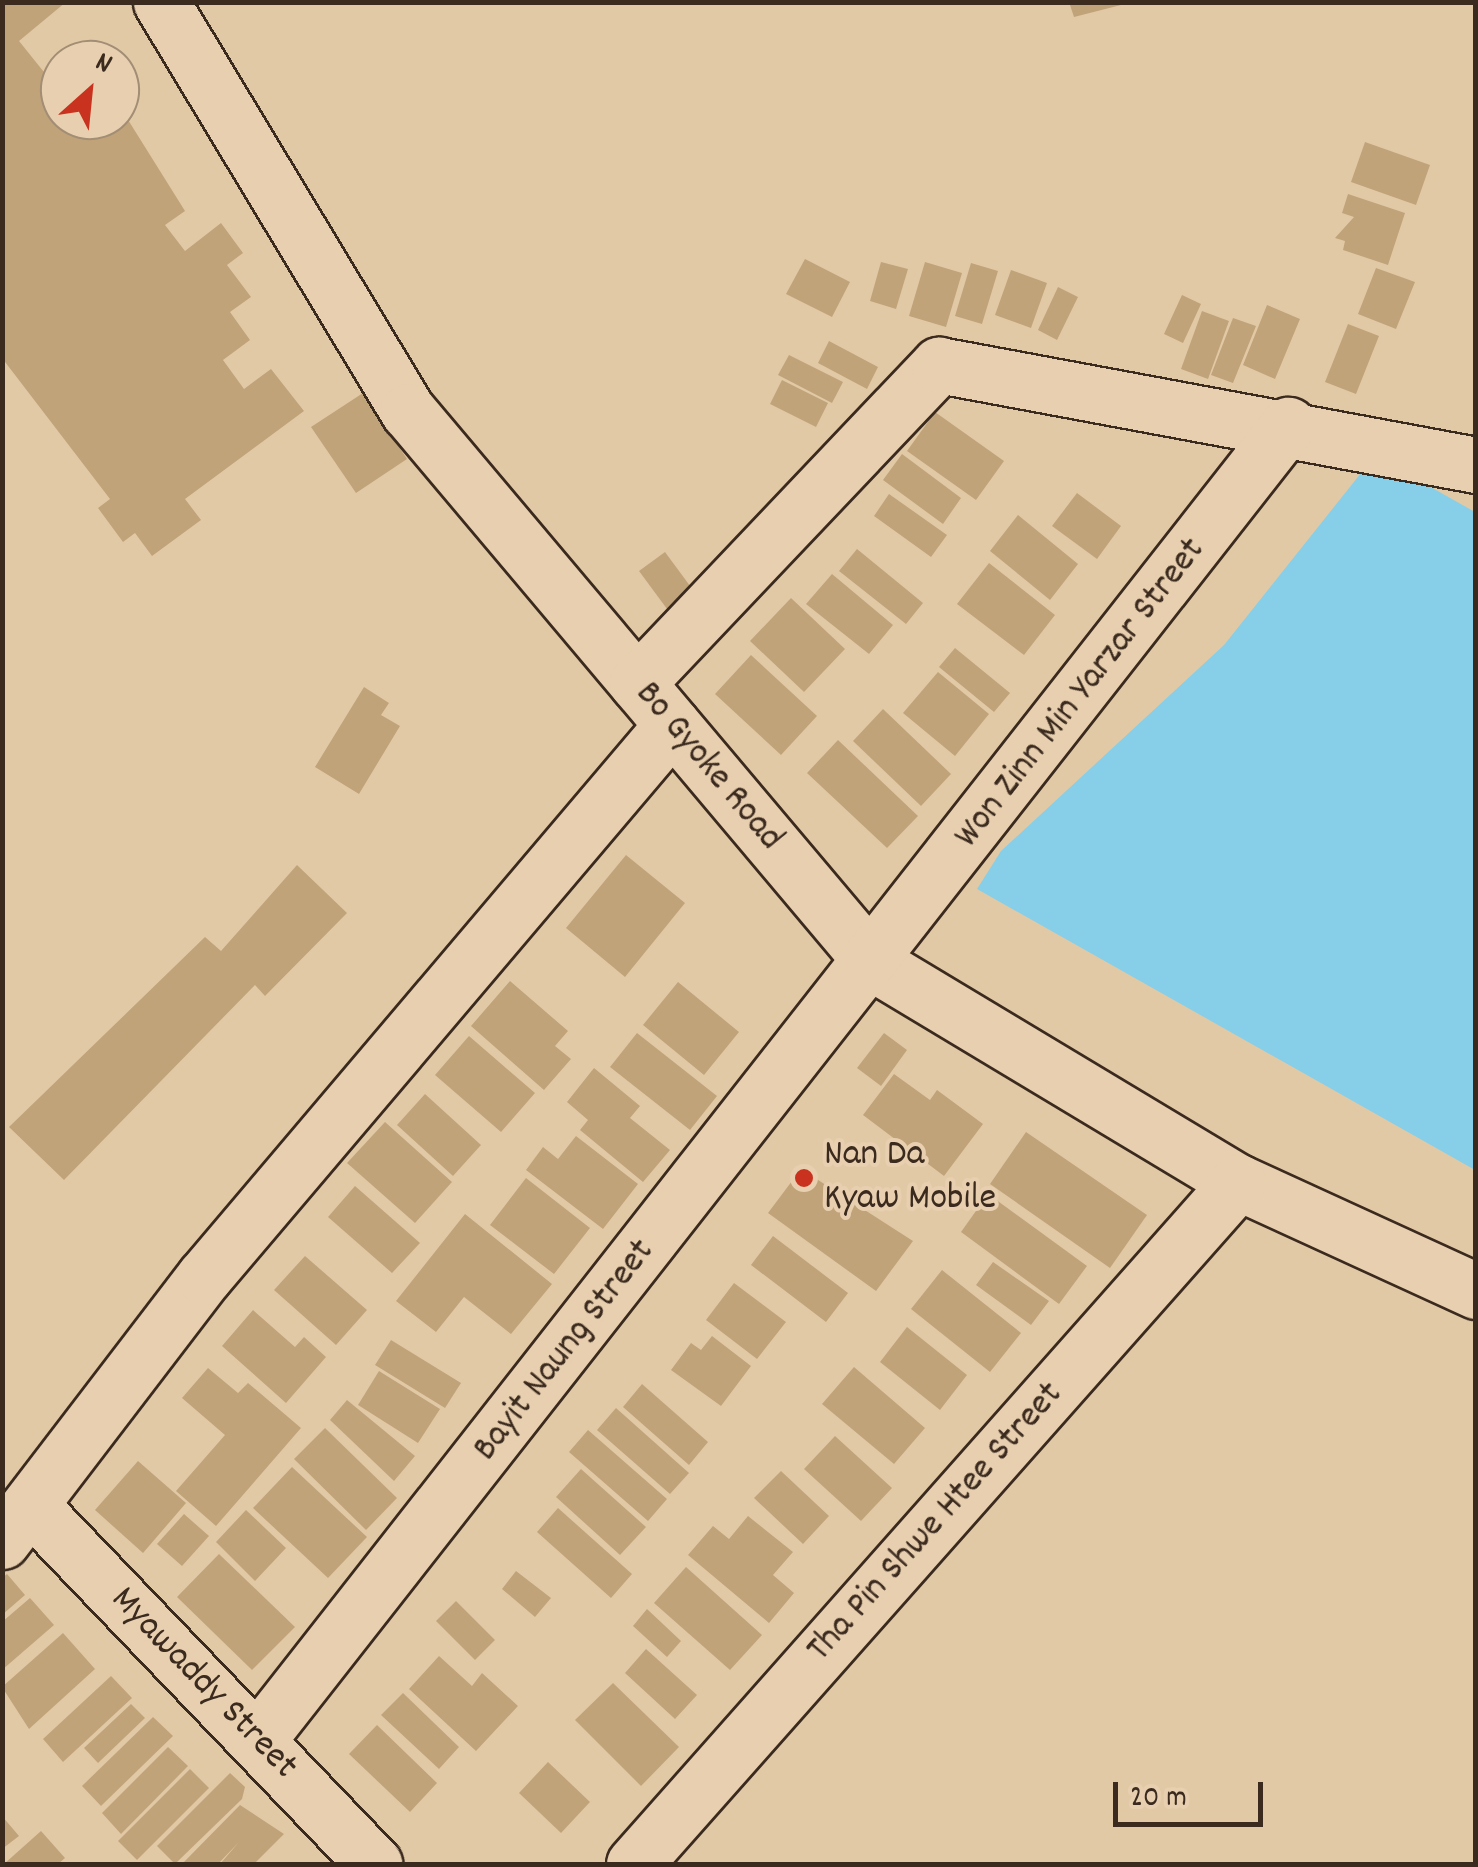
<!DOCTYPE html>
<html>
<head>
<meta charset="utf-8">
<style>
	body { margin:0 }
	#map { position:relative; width:1478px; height:1867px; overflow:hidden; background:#e2c9a6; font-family:Dekko,sans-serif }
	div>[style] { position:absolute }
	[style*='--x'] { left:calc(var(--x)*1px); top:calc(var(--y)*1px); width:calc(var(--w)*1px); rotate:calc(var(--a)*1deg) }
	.water>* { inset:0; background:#87cfe8 }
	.building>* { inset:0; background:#c1a379 }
	.roads { filter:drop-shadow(2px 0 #3b2a1e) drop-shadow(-2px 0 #3b2a1e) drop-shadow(0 2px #3b2a1e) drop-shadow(0 -2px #3b2a1e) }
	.minor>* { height:55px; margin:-27.5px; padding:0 27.5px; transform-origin:27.5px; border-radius:27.5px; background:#e7cfaf }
	.dots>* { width:28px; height:28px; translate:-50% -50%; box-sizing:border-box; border:5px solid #e7cfaf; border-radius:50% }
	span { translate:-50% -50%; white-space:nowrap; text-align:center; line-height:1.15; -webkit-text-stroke:8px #e7cfaf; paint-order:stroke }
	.street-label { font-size:38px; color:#3b2a1e }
	.poi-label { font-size:38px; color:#3b2a1e }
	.left { translate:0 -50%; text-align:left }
	.frame { position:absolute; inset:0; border:5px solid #3b2a1e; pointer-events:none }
	.north { position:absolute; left:40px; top:40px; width:100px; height:100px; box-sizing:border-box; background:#e7cfaf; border:2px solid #a28d75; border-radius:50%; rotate:27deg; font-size:28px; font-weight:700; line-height:40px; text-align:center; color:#3b2a1e }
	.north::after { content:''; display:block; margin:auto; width:35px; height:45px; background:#c8321e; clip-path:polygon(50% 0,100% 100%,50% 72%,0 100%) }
	.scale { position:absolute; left:1113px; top:1782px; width:150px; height:45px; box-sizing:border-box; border:5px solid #3b2a1e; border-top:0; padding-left:12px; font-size:30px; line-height:35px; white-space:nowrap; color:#3b2a1e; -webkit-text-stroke:8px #e7cfaf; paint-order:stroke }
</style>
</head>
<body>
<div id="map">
	<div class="water">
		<i style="clip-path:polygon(1365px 468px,1404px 472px,1475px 512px,1475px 1170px,977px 889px,1001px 851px,1224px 645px)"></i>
	</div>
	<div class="building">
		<i style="clip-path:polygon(2px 2px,66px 2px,19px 41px,60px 92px,60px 120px,120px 120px,120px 107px,185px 211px,165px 225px,185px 251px,221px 223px,243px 253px,227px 265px,251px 297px,230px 312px,250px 340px,223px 360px,244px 389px,271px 369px,304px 411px,185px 499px,201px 520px,152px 556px,135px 533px,123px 542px,98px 508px,110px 499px,2px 358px)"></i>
		<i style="clip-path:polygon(1069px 2px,1125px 2px,1125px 4px,1074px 17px)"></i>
		<i style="clip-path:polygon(1365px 142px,1430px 165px,1416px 205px,1351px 182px)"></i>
		<i style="clip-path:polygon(1348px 194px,1405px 213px,1388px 265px,1343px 250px,1345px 241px,1335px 238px,1354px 217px,1342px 213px)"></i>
		<i style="clip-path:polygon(805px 259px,850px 282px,832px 317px,786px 294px)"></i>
		<i style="clip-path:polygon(881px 262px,908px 269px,896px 309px,870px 301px)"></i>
		<i style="clip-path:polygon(925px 262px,962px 273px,946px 327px,909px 316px)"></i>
		<i style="clip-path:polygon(971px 263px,998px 271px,982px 324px,955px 316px)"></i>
		<i style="clip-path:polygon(1376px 268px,1415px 282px,1396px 329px,1358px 314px)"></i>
		<i style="clip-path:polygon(1011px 270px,1047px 283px,1031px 328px,995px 315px)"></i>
		<i style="clip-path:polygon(1058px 287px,1078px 297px,1057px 340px,1038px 330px)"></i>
		<i style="clip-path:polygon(1182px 295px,1201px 304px,1183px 343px,1164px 334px)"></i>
		<i style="clip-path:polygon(1267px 305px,1300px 319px,1275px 379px,1243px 365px)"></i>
		<i style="clip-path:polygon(1202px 311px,1229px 321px,1208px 379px,1181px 369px)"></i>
		<i style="clip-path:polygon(1233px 318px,1256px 326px,1233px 383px,1211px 375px)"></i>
		<i style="clip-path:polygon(1348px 324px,1379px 336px,1356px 394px,1325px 382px)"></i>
		<i style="clip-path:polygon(829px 341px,878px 367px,867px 389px,818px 363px)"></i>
		<i style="clip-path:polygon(789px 355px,843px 382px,832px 403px,778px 375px)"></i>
		<i style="clip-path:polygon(782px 380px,828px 403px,816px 427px,770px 404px)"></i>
		<i style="clip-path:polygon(363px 393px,407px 459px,356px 493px,311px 427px)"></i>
		<i style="clip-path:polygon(935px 412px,1004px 461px,976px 500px,907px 451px)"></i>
		<i style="clip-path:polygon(902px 454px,961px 498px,943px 524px,883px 480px)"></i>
		<i style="clip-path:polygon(1077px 493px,1121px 526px,1097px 559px,1052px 526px)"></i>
		<i style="clip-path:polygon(889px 494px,947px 535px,931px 557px,874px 516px)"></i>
		<i style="clip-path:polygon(1018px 515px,1078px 564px,1050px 600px,990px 551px)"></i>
		<i style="clip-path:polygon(857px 549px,923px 603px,906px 624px,839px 571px)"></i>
		<i style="clip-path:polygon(665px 552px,696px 594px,670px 613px,639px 571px)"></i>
		<i style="clip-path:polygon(989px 563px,1055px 615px,1024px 655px,957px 604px)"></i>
		<i style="clip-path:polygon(832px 574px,893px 625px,869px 654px,806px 604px)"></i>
		<i style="clip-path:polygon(791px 598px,845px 649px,804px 692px,750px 641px)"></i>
		<i style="clip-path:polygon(955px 648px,1010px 693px,994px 712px,939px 667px)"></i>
		<i style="clip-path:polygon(751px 655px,817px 716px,781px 755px,715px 694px)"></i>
		<i style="clip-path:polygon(938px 672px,989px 714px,955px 756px,903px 713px)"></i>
		<i style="clip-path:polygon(364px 687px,389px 703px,381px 715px,400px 726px,359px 794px,315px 767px)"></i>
		<i style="clip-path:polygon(883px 709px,951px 774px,921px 806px,853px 741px)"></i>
		<i style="clip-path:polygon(838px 740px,918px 816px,887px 848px,807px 773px)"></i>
		<i style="clip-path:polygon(626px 855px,685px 903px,625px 977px,566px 928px)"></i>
		<i style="clip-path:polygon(297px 865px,347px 913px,265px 996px,255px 985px,64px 1180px,9px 1127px,205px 937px,221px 951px)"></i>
		<i style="clip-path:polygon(510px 981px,568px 1031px,555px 1046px,571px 1059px,544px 1090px,471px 1026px)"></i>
		<i style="clip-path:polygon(678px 982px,739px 1032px,704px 1075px,643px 1025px)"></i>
		<i style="clip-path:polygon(637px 1033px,717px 1096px,690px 1130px,610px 1067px)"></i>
		<i style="clip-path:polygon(884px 1033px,907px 1050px,881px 1086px,857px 1068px)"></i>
		<i style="clip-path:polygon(469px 1036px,535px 1093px,501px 1132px,435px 1075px)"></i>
		<i style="clip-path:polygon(594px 1068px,640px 1106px,630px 1118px,670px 1150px,643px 1182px,580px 1130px,588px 1120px,567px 1102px)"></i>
		<i style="clip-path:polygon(894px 1074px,930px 1100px,937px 1090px,983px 1124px,944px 1176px,863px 1115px)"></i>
		<i style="clip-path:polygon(425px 1094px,481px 1145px,453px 1176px,397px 1125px)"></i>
		<i style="clip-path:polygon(385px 1122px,452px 1182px,415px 1223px,347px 1163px)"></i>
		<i style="clip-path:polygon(1026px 1132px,1147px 1215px,1110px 1268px,990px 1184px)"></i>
		<i style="clip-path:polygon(576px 1136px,638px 1184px,603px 1229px,526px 1170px,543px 1147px,558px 1159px)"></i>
		<i style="clip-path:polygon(801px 1169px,913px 1241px,876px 1291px,768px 1213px)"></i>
		<i style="clip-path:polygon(526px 1178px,590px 1228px,554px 1274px,490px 1225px)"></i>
		<i style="clip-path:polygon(355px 1186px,420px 1243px,392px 1273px,328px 1217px)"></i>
		<i style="clip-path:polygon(988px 1194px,1087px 1266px,1059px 1304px,961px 1232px)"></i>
		<i style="clip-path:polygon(465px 1214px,552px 1284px,511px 1334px,464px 1297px,436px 1332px,396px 1301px)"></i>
		<i style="clip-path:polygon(773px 1236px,848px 1293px,826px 1322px,751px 1265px)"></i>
		<i style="clip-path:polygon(305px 1256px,367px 1310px,336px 1345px,274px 1290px)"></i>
		<i style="clip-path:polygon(993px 1262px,1049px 1301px,1031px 1325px,976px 1285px)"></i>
		<i style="clip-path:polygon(942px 1270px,1021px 1333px,990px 1372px,911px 1309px)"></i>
		<i style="clip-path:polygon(734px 1283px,786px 1322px,757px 1359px,706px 1320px)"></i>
		<i style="clip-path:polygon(253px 1310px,295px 1347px,304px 1337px,326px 1357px,286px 1403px,222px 1346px)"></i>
		<i style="clip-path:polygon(907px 1327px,967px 1375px,940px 1410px,880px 1362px)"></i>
		<i style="clip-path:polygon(712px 1336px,751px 1366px,721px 1406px,671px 1370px,691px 1343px,701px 1350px)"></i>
		<i style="clip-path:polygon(391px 1340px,461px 1383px,445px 1408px,375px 1365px)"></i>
		<i style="clip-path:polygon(854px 1367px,925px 1428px,894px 1464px,822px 1404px)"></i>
		<i style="clip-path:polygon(208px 1368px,238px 1393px,248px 1383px,301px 1428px,216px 1526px,176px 1491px,225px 1435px,182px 1398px)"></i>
		<i style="clip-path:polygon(379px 1371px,440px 1409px,418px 1443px,358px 1405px)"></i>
		<i style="clip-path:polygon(642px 1384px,708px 1442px,689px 1465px,623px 1407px)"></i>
		<i style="clip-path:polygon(347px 1400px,415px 1456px,394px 1481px,330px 1420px)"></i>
		<i style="clip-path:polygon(616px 1408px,689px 1473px,670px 1494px,597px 1430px)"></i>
		<i style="clip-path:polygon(325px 1428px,397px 1498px,366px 1530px,294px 1459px)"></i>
		<i style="clip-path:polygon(588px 1430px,667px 1499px,648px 1521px,569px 1452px)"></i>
		<i style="clip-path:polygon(835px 1436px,892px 1488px,861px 1521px,804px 1469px)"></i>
		<i style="clip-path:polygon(138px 1461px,186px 1503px,143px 1553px,95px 1510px)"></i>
		<i style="clip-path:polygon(292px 1467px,367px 1537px,328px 1578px,253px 1508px)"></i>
		<i style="clip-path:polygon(581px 1469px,646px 1527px,620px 1555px,556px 1497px)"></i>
		<i style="clip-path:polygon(781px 1471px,829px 1516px,803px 1544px,754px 1498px)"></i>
		<i style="clip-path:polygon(558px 1508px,632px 1574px,611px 1598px,537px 1532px)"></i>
		<i style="clip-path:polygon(246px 1510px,286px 1548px,255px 1581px,216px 1542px)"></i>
		<i style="clip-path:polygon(184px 1514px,209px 1536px,182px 1566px,157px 1544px)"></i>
		<i style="clip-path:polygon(748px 1516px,793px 1552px,773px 1575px,794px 1593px,769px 1623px,688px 1555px,713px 1526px,729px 1539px)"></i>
		<i style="clip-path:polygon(219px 1554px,295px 1627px,252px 1670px,177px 1597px)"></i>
		<i style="clip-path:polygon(686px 1567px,762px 1635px,730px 1670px,654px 1603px)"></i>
		<i style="clip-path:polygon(516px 1571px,551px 1598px,535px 1617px,502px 1589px)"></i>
		<i style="clip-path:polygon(7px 1574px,25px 1595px,2px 1615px,2px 1578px)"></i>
		<i style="clip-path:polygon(30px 1598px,54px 1625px,2px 1670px,2px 1622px)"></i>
		<i style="clip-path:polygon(456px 1601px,495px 1640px,475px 1660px,436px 1621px)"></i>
		<i style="clip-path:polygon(647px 1609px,681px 1641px,667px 1657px,633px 1626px)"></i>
		<i style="clip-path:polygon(63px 1633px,95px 1669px,29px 1729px,2px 1687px)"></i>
		<i style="clip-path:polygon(646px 1649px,697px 1695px,675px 1719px,625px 1673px)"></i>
		<i style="clip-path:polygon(439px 1656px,472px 1686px,482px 1673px,518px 1706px,476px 1751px,409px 1689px)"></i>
		<i style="clip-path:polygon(111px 1676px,132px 1698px,63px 1762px,43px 1739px)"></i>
		<i style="clip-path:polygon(613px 1683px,679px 1747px,641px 1786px,575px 1720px)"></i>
		<i style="clip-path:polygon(403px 1693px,459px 1747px,439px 1769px,381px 1715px)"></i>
		<i style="clip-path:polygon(131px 1704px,145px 1718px,98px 1763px,84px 1748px)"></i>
		<i style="clip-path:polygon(153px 1717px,173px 1736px,101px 1806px,82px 1786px)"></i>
		<i style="clip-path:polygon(377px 1725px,437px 1783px,410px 1812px,349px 1754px)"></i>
		<i style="clip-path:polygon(168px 1747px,188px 1766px,121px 1834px,102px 1813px)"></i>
		<i style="clip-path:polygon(548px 1762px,590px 1802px,561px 1833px,519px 1793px)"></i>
		<i style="clip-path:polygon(190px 1769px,209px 1788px,137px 1860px,118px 1841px)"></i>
		<i style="clip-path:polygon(230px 1773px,245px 1787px,242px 1799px,175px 1864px,157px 1846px)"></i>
		<i style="clip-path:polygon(240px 1805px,284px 1834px,254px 1864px,220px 1864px,239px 1842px,218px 1864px,182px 1864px)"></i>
		<i style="clip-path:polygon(2px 1816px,19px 1836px,2px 1849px)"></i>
		<i style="clip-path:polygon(41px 1831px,65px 1858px,58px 1864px,4px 1864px)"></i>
	</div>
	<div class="roads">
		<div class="minor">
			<i style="--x:161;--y:2;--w:478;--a:58.9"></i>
			<i style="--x:408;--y:411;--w:722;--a:49.89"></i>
			<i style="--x:873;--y:963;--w:426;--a:31"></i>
			<i style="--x:1238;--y:1182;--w:262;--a:24.6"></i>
			<i style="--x:637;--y:683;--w:439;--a:-46.5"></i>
			<i style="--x:939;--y:365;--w:546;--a:10.55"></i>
			<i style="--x:31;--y:1506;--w:496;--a:46.2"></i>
			<i style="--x:2;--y:1541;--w:332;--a:-52.6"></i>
			<i style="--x:204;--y:1277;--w:724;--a:-49.71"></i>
			<i style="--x:258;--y:1739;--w:1670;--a:-51.91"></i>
			<i style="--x:634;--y:1864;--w:911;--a:-48.47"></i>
		</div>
	</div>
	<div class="dots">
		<i style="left:804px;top:1178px;background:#c8321e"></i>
	</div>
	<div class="street-label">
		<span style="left:1081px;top:694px;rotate:-52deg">Won Zinn Min Yarzar Street</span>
		<span style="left:708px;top:767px;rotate:50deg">Bo Gyoke Road</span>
		<span style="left:565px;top:1351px;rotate:-52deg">Bayit Naung Street</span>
		<span style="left:936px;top:1523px;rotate:-48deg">Tha Pin Shwe Htee Street</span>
		<span style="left:203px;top:1684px;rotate:46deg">Myawaddy Street</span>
	</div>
	<div class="poi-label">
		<span class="left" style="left:824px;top:1178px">Nan Da<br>Kyaw Mobile</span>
	</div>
	<div class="frame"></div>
	<div class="north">N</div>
	<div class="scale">20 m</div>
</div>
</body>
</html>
